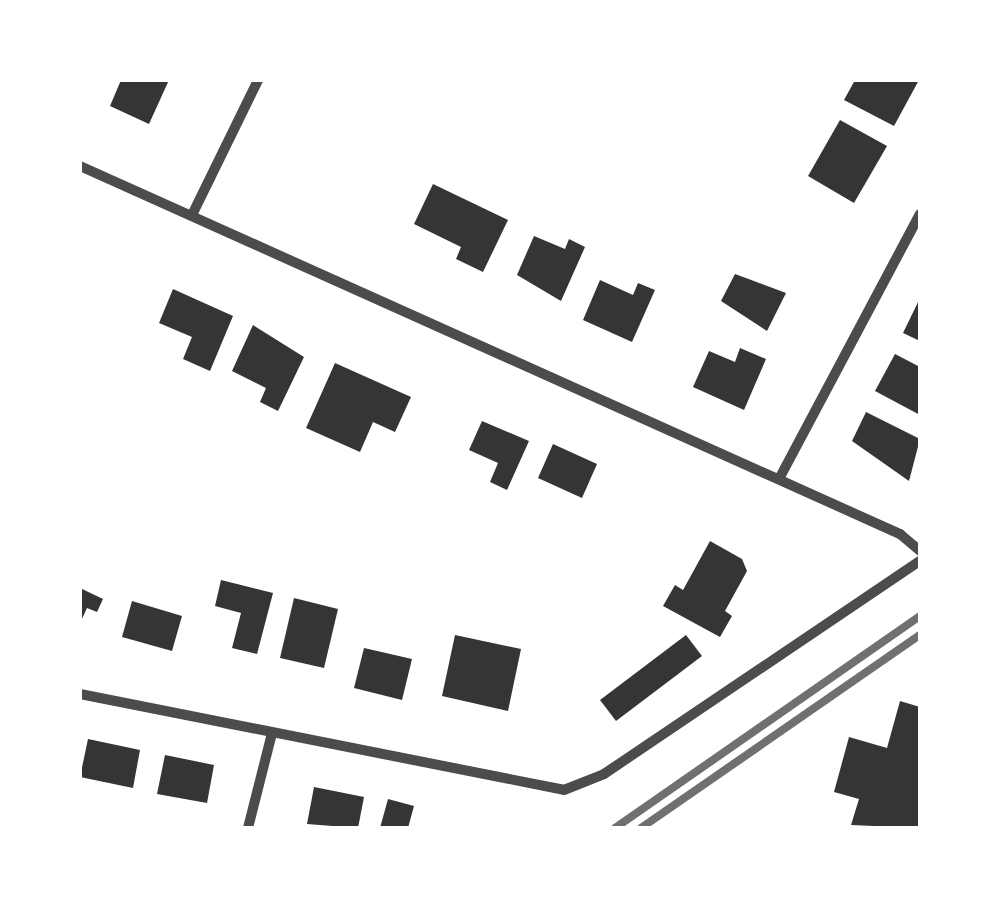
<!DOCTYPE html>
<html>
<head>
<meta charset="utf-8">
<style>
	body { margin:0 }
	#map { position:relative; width:1000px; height:908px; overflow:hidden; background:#fff; font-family:Raleway,sans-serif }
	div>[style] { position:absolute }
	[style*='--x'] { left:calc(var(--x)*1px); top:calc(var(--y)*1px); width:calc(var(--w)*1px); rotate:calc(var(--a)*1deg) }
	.building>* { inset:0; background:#353535 }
	.minor>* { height:10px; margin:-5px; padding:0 5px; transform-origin:5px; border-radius:5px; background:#4c4c4c }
	.rail>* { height:8px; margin:-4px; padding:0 4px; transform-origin:4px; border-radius:4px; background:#707070 }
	span { translate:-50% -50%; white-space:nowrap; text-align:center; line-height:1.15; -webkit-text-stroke:10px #fff; paint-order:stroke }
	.frame { position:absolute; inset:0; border:82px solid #fff; pointer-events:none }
</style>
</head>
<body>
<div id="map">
	<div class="building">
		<i style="clip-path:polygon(121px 80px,169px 80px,149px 124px,110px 106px)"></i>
		<i style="clip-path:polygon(855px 80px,919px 80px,894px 126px,844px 100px)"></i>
		<i style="clip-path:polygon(840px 120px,887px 146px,854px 203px,808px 176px)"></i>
		<i style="clip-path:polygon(433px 184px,508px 220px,483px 272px,456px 259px,461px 247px,414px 224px)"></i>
		<i style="clip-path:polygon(534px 236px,565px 249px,569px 239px,585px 247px,561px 301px,517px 275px)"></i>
		<i style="clip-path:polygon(735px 274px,786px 293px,767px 331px,721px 301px)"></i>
		<i style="clip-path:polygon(600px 280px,633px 295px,638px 283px,655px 290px,632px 342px,583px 320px)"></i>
		<i style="clip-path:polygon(173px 289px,233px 316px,210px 371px,183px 359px,192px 337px,159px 323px)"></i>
		<i style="clip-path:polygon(920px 298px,920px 341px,903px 333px)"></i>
		<i style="clip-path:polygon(253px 325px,304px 357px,278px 411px,260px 402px,266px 388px,232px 371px)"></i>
		<i style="clip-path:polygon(740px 348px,766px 359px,744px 410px,693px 387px,709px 351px,735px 362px)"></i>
		<i style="clip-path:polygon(895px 354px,920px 367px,920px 415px,875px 391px)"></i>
		<i style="clip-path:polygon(335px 363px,411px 397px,395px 432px,373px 422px,360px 452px,306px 428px)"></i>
		<i style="clip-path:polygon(866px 412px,920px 439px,909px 481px,852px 441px)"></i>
		<i style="clip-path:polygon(482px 421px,529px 441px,507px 490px,490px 482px,498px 463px,469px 450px)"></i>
		<i style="clip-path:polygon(553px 444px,597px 464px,582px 498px,538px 478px)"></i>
		<i style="clip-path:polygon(710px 541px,742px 559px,747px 571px,725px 611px,732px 616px,720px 637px,663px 606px,675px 585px,683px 590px)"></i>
		<i style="clip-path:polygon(221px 580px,273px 593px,257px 654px,232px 648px,241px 613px,215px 606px)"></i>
		<i style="clip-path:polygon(80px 588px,103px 599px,97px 612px,87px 608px,80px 623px)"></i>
		<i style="clip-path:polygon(294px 598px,338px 609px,324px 668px,280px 658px)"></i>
		<i style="clip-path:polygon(132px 601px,182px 616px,172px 651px,122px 637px)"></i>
		<i style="clip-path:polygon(455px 635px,521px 649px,508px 711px,442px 696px)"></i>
		<i style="clip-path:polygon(686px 635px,702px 656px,616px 721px,600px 700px)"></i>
		<i style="clip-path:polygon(364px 648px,412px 659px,402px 700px,354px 688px)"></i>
		<i style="clip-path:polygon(900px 701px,920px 707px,920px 828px,851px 825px,859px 799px,834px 792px,849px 737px,887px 748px)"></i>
		<i style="clip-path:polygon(88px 739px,140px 750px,133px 788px,80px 777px)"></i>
		<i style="clip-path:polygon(165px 755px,214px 765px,207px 803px,157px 794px)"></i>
		<i style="clip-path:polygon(314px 787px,364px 797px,358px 828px,307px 824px)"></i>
		<i style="clip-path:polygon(388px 799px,414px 806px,408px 828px,380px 828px)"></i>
	</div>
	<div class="minor">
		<i style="--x:80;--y:166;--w:899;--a:24.17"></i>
		<i style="--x:900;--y:534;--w:26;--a:40"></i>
		<i style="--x:192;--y:215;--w:150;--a:-63.9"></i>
		<i style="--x:779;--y:479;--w:300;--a:-62"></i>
		<i style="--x:80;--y:694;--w:493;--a:11.2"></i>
		<i style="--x:564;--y:790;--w:43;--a:-21.8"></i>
		<i style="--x:604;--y:774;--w:381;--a:-34"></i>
		<i style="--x:248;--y:828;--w:98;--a:-75.8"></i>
	</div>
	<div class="rail">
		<i style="--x:615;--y:828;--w:371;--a:-34.8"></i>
		<i style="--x:641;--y:828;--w:339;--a:-34.7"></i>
	</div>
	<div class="frame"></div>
</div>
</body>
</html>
